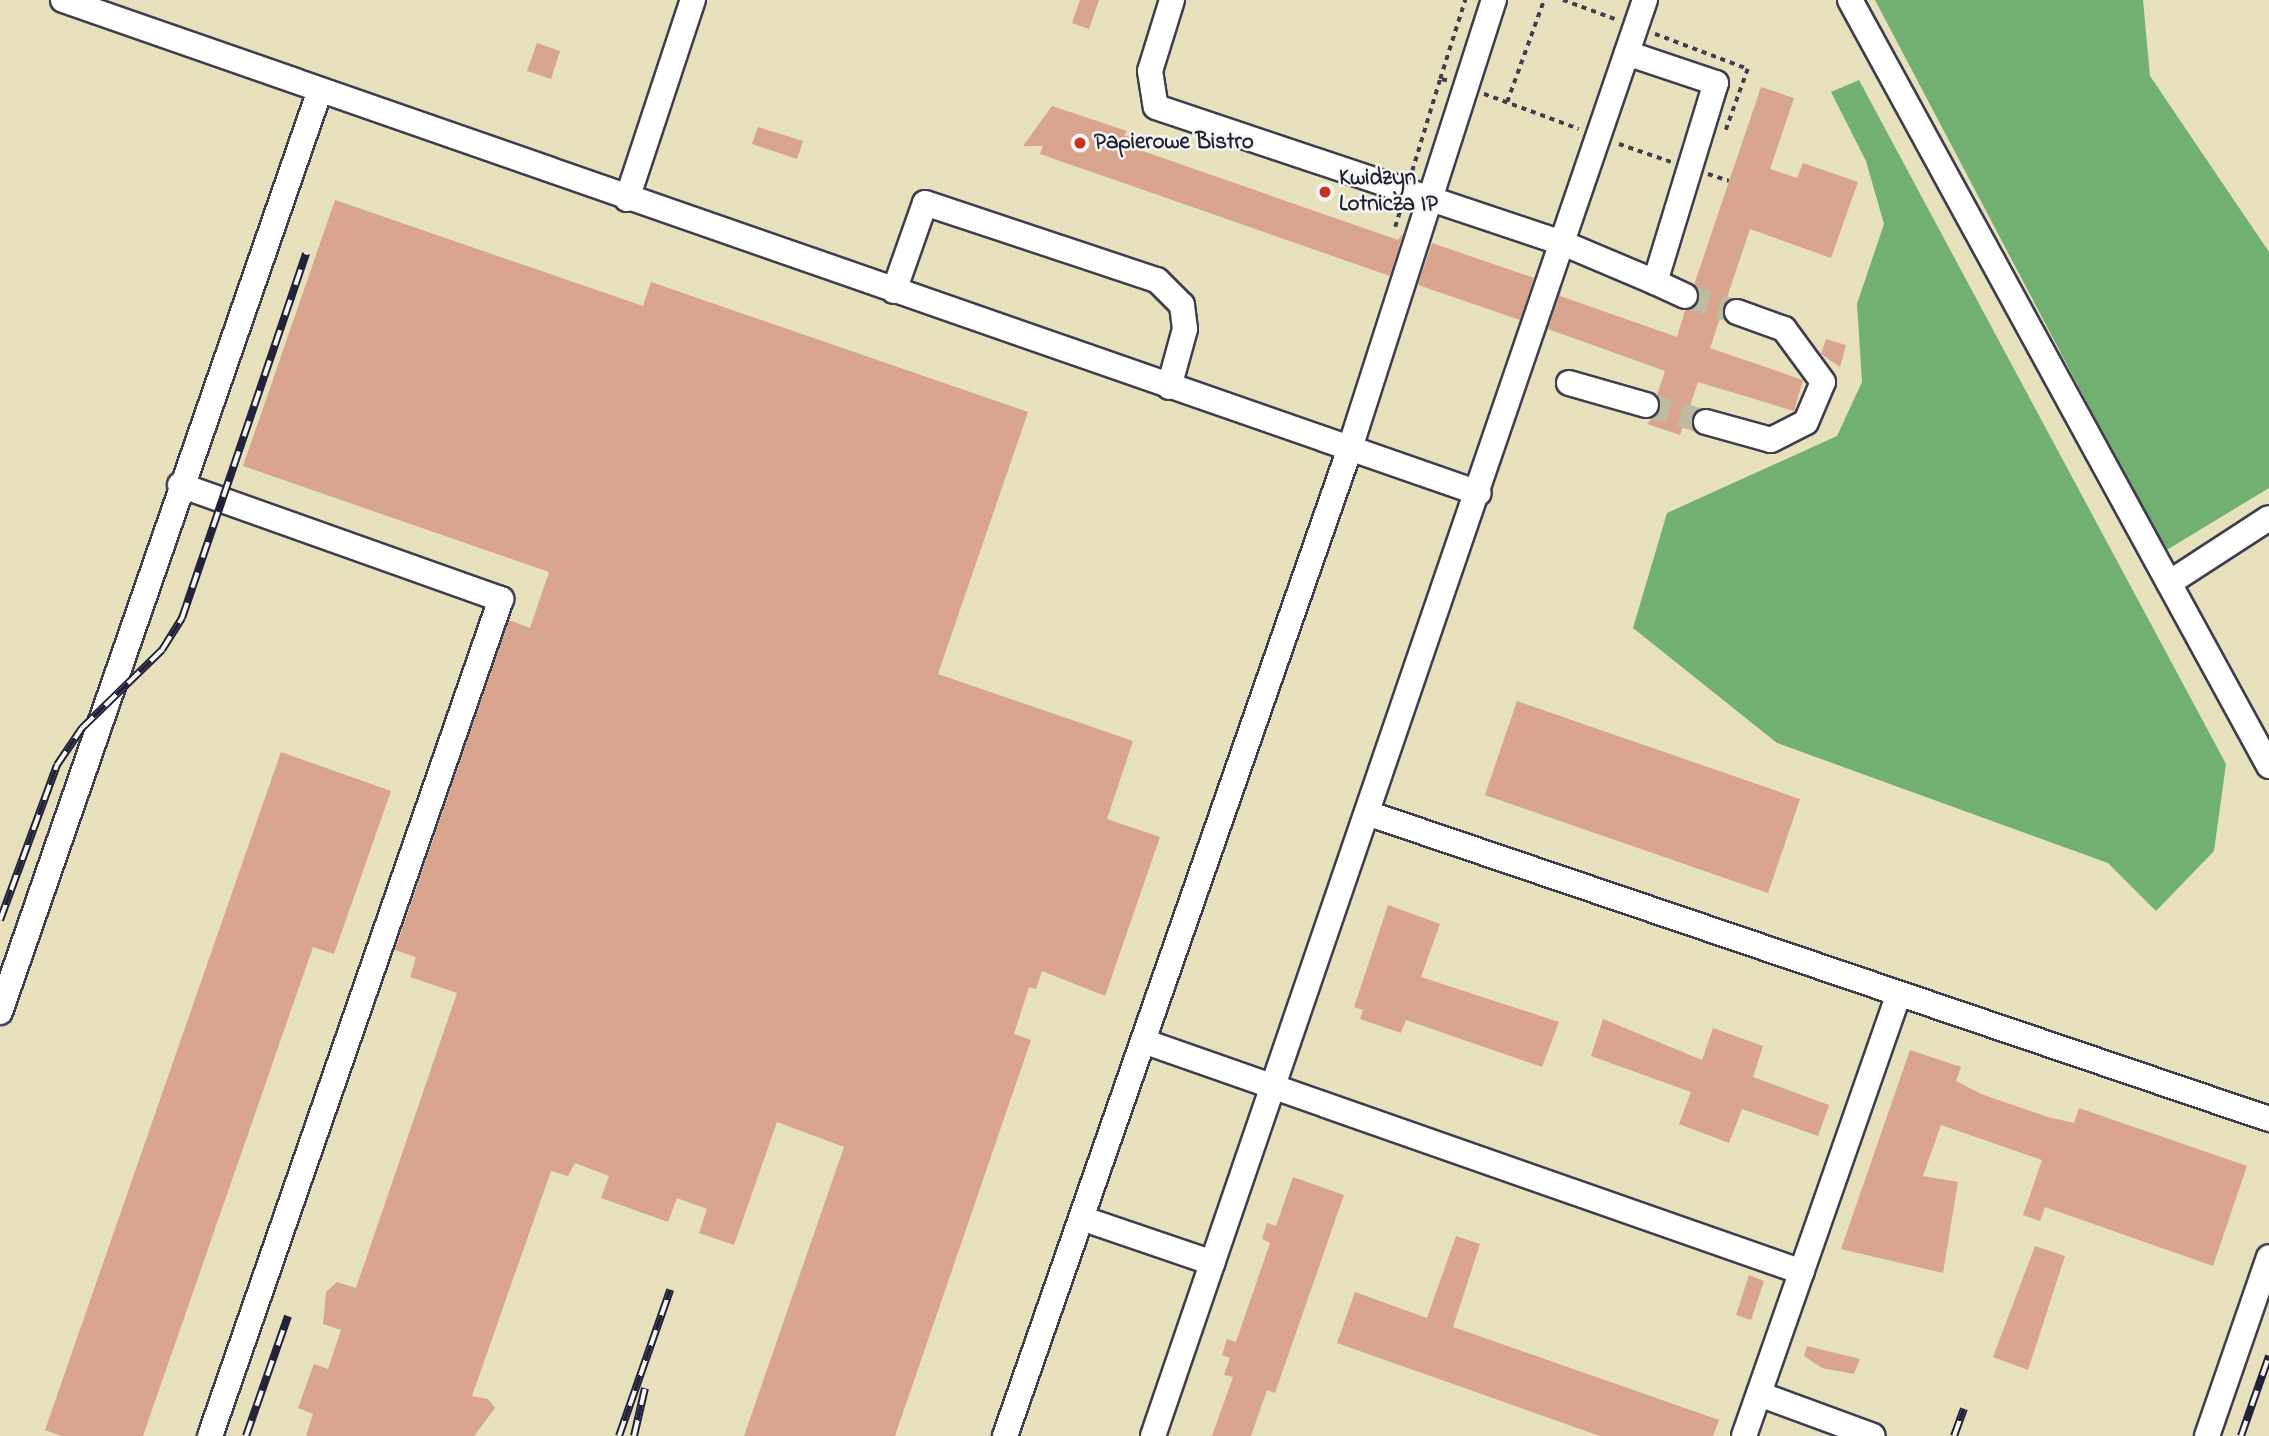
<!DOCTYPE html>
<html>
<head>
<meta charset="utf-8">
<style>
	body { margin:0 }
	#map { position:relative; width:2269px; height:1436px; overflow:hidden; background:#e6e0bc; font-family:"Indie Flower",sans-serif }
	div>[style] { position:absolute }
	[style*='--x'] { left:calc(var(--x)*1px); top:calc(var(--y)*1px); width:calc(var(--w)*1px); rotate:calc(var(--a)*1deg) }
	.forest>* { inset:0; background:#71b071 }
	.building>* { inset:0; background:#d8a48d }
	.minor-tunnel>* { height:24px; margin-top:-12px; transform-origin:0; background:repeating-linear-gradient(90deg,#bfbaa2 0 24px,transparent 0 36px) }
	.path>* { height:3.5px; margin-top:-1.75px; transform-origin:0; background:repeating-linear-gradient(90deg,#3f3e4e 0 5px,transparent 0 10px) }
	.roads { filter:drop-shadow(2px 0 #3f3e4e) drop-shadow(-2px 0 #3f3e4e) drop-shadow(0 2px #3f3e4e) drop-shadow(0 -2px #3f3e4e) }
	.minor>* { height:24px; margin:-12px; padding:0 12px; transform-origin:12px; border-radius:12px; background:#fff }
	.rail>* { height:8px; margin-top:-4px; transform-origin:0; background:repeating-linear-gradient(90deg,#f6f6f2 0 16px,#22223b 0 32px); box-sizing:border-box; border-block:2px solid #22223b }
	.dots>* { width:19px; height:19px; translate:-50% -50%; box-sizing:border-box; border:4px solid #f6f6f2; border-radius:50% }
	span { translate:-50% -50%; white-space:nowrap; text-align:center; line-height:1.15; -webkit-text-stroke:5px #f6f6f2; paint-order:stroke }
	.poi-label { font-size:23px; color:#22223b; font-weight:700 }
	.left { translate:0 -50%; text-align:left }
</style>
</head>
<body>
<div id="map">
	<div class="forest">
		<i style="clip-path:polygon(1875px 0,2143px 0,2150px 76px,2269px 252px,2269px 488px,2165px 551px)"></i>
		<i style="clip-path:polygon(1859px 80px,2226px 764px,2214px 851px,2156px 911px,2108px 863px,1777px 743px,1633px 628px,1667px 513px,1837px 436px,1862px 382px,1857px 304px,1884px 224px,1866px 161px,1831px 92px)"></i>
	</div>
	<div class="building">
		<i style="clip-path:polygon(1080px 0,1099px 0,1089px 29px,1072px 23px)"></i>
		<i style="clip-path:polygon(537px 43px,560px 51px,551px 79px,527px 71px)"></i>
		<i style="clip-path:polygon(1761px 87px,1794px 98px,1770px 169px,1797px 178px,1803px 163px,1858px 182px,1831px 258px,1750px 229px,1710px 348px,1803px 380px,1794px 411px,1698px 382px,1680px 435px,1647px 424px,1660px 410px,1657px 395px,1665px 371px,1548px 329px,1562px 287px,1560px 296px,1677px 337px,1685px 311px,1699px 302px,1694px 285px)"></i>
		<i style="clip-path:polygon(1052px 106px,1127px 131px,1124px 135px,1136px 140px,1134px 148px,1398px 240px,1403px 233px,1390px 276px,1040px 154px,1043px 146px,1023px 146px)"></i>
		<i style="clip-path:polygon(758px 127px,803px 141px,797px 159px,752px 144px)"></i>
		<i style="clip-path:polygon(335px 200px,643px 306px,651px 282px,1028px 412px,938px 674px,1133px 741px,1107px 819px,1160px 837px,1105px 996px,1042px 971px,1036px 989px,1029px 987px,1014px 1034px,1031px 1040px,895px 1436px,744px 1436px,844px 1147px,777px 1122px,734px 1245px,699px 1233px,707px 1209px,677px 1198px,668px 1222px,601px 1198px,609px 1176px,575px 1163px,568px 1176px,551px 1171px,472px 1396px,488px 1399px,495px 1408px,474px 1436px,306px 1436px,313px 1414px,298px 1408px,314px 1364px,328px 1369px,341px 1330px,323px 1324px,326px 1292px,337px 1282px,356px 1288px,457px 993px,410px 977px,416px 957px,395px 950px,509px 620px,530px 628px,549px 572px,243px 466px)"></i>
		<i style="clip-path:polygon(1432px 243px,1534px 278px,1520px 320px,1418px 285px)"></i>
		<i style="clip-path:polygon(1826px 339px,1846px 345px,1840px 367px,1821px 354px)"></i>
		<i style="clip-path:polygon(1517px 701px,1800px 799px,1768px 893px,1485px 795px)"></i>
		<i style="clip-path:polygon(281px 752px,391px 791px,334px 954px,313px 947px,143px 1436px,61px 1436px,45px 1430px)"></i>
		<i style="clip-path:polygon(1388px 905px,1440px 924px,1421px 977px,1559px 1022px,1542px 1067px,1406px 1020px,1401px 1033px,1360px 1019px,1363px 1010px,1354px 1007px)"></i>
		<i style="clip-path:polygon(1603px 1019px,1702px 1060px,1713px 1028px,1763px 1046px,1753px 1077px,1829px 1105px,1818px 1136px,1742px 1109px,1729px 1143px,1679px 1124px,1691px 1092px,1591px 1056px)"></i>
		<i style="clip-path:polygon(1910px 1050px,1961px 1067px,1956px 1081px,1981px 1094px,2048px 1117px,2074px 1123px,2079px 1108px,2247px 1166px,2213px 1266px,2045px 1207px,2040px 1221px,2023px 1215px,2042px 1160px,1941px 1125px,1923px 1176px,1958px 1182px,1943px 1273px,1841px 1249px)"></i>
		<i style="clip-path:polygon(1293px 1177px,1344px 1195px,1275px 1393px,1267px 1390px,1251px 1436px,1212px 1436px,1233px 1377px,1224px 1375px,1230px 1358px,1222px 1355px,1227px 1339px,1236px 1342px,1270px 1243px,1262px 1239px,1267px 1223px,1276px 1226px)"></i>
		<i style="clip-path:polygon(1456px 1236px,1480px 1244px,1453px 1327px,1719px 1420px,1713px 1436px,1600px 1436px,1337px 1343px,1355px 1292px,1427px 1318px)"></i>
		<i style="clip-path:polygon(2035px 1246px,2065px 1256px,2028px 1370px,1993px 1357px)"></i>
		<i style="clip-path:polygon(1749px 1275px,1764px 1281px,1751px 1320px,1736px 1315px)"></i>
		<i style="clip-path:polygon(1807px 1346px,1860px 1359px,1854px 1374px,1822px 1368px,1804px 1356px)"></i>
	</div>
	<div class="minor-tunnel">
		<i style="--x:1685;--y:296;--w:54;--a:17.1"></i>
		<i style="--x:1646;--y:405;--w:62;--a:15.8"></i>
	</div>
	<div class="path">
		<i style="--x:1563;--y:0;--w:55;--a:20.1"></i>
		<i style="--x:1655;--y:34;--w:99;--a:20.6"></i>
		<i style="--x:1748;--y:69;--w:65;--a:109.8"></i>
		<i style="--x:1447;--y:81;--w:7;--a:-164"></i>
		<i style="--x:1440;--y:79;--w:83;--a:-72.4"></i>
		<i style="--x:1484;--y:94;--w:101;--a:20.2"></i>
		<i style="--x:1507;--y:102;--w:109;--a:-70.1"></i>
		<i style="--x:1619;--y:144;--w:55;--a:19.1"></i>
		<i style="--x:1412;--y:171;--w:96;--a:-73.1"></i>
		<i style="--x:1708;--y:174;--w:22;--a:18"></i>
		<i style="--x:1395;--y:227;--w:17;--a:-73"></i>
	</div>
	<div class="roads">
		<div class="minor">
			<i style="--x:63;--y:0;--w:1499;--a:19.2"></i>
			<i style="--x:1172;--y:0;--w:74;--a:107.2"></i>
			<i style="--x:1150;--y:71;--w:36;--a:81"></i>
			<i style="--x:1156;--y:107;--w:431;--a:18.5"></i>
			<i style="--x:1565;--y:244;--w:98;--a:22.9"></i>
			<i style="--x:1655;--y:282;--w:208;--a:-73"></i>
			<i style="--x:1716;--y:83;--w:94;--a:-161.4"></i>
			<i style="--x:1850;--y:0;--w:873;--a:61.32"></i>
			<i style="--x:627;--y:199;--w:210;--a:-71.7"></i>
			<i style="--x:1655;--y:282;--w:33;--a:25"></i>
			<i style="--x:894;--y:291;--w:93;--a:-70.6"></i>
			<i style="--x:925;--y:203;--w:244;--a:18.4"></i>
			<i style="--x:1157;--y:280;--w:35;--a:45"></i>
			<i style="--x:1182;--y:305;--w:24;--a:83"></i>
			<i style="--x:1185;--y:329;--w:60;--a:105.4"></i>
			<i style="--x:1569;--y:383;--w:80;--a:15.9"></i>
			<i style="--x:1706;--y:422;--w:67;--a:15.5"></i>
			<i style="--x:1771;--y:440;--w:39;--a:-27"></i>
			<i style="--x:1806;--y:422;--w:43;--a:-67"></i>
			<i style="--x:1823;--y:382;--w:66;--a:-126.3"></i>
			<i style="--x:1784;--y:329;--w:50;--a:-160.1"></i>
			<i style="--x:180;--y:485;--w:341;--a:19.6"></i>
			<i style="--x:501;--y:599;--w:886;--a:109.17"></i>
			<i style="--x:2169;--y:583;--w:119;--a:-33"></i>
			<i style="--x:1367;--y:813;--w:952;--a:18.74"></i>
			<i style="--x:0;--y:1012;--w:973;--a:-70.86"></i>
			<i style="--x:1143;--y:1041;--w:698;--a:19.32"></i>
			<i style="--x:1081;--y:1218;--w:139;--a:18.8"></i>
			<i style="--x:1759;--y:1394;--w:121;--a:20.2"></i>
			<i style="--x:1005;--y:1436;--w:1047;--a:-70.75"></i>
			<i style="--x:1350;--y:448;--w:471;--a:-72.2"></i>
			<i style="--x:1153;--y:1436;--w:1518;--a:-71.09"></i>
			<i style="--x:1744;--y:1436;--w:468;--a:-70.7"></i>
			<i style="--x:2207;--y:1436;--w:189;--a:-70.9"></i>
		</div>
	</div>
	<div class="rail">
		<i style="--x:0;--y:920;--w:165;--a:-69.8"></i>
		<i style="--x:57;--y:765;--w:45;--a:-56"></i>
		<i style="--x:82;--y:728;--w:112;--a:-44.3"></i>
		<i style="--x:162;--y:650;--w:38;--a:-58"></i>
		<i style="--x:182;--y:618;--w:385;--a:-71.2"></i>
		<i style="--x:246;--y:1436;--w:127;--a:-70.7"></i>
		<i style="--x:619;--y:1436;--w:155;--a:-70.7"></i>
		<i style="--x:634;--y:1436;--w:49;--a:-77.1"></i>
		<i style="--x:1954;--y:1436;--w:29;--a:-70"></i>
		<i style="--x:2241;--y:1436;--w:85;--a:-70.7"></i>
	</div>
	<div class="dots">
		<i style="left:1080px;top:143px;background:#c8321e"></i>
		<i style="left:1325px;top:192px;background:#c8321e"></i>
	</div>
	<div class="poi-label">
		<span class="left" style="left:1094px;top:143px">Papierowe Bistro</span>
		<span class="left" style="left:1339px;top:192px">Kwidzyn<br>Lotnicza IP</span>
	</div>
</div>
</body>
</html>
